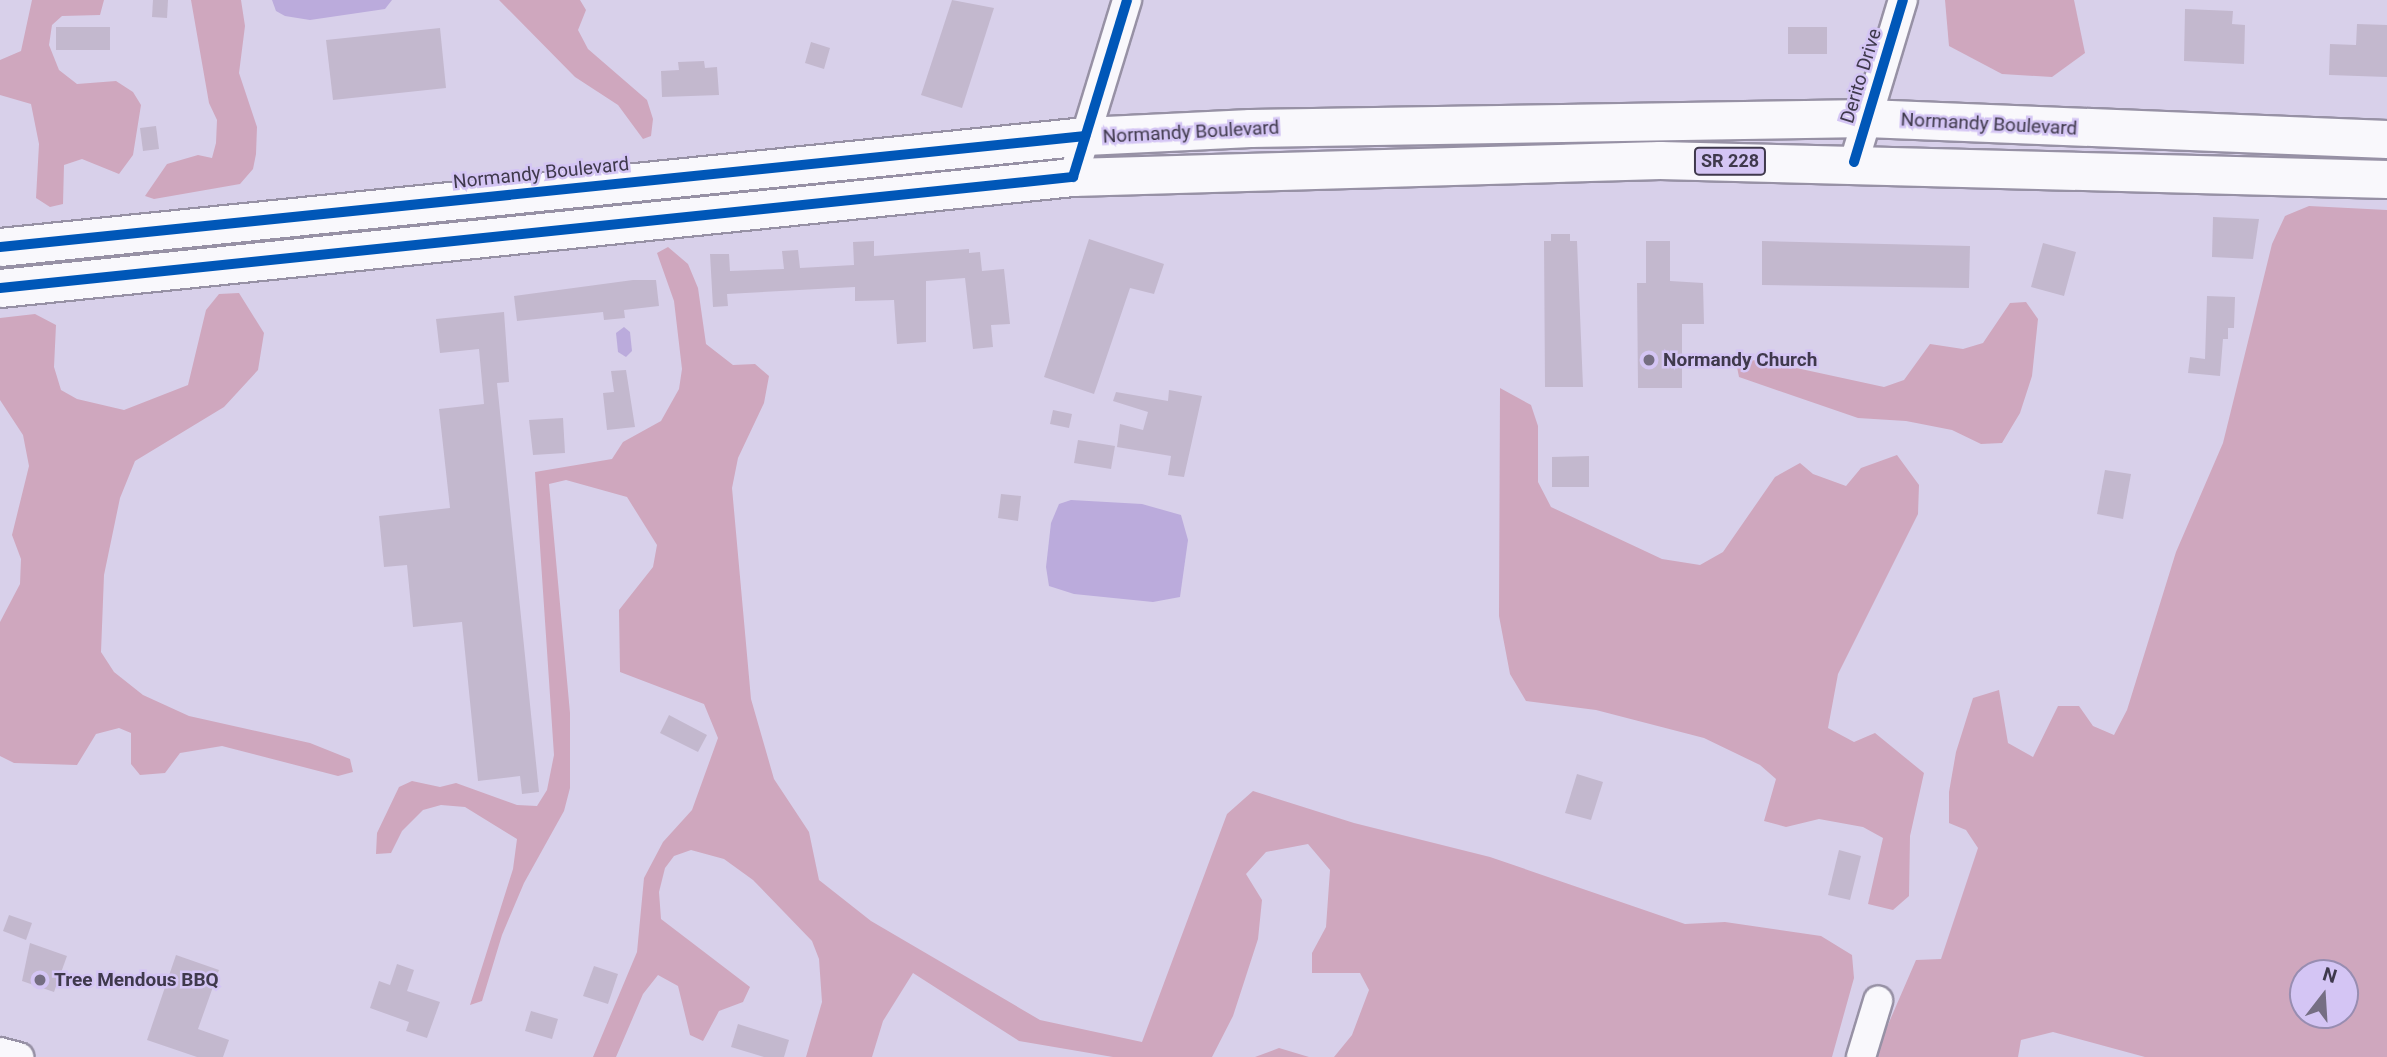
<!DOCTYPE html>
<html>
<head>
<meta charset="utf-8">
<style>
	body { margin:0 }
	#map { position:relative; width:2387px; height:1057px; overflow:hidden; background:#d8d0ea; font-family:Roboto,sans-serif }
	div>[style] { position:absolute }
	[style*='--x'] { left:calc(var(--x)*1px); top:calc(var(--y)*1px); width:calc(var(--w)*1px); rotate:calc(var(--a)*1deg) }
	.forest>* { inset:0; background:#cfa7be }
	.water>* { inset:0; background:#bbabdc }
	.building>* { inset:0; background:#c3b8ce }
	.roads { filter:drop-shadow(2px 0 #9791a5) drop-shadow(-2px 0 #9791a5) drop-shadow(0 2px #9791a5) drop-shadow(0 -2px #9791a5) }
	.minor>* { height:28px; margin:-14px; padding:0 14px; transform-origin:14px; border-radius:14px; background:#f9f8fc }
	.major>* { height:37px; margin:-18.5px; padding:0 18.5px; transform-origin:18.5px; border-radius:18.5px; background:#f9f8fc }
	.cycleway>* { height:10px; margin:-5px; padding:0 5px; transform-origin:5px; border-radius:5px; background:#0057b8 }
	.dots>* { width:19px; height:19px; translate:-50% -50%; box-sizing:border-box; border:4px solid #d4c5f4; border-radius:50% }
	span { translate:-50% -50%; white-space:nowrap; text-align:center; line-height:1.15; -webkit-text-stroke:5px #d4c5f4; paint-order:stroke }
	.shield-label span { padding:2px 5px; background:#d4c5f4; border:2px solid; border-radius:5px; -webkit-text-stroke-width:0 }
	.shield-label { font-size:18px; color:#3f394c; font-weight:700 }
	.street-label { font-size:19px; color:#3f394c }
	.poi-label { font-size:19px; color:#3f394c; font-weight:700 }
	.left { translate:0 -50%; text-align:left }
	.north { position:absolute; left:2289px; top:959px; width:70px; height:70px; box-sizing:border-box; background:#d4c5f4; border:2px solid #988db1; border-radius:50%; rotate:17deg; font-size:19px; font-weight:700; line-height:28px; text-align:center; color:#3f394c }
	.north::after { content:''; display:block; margin:auto; width:24px; height:32px; background:#756e83; clip-path:polygon(50% 0,100% 100%,50% 72%,0 100%) }
</style>
</head>
<body>
<div id="map">
	<div class="forest">
		<i style="clip-path:polygon(32px 0,104px 0,100px 15px,62px 16px,52px 25px,49px 45px,59px 70px,77px 84px,116px 81px,133px 92px,141px 105px,133px 155px,119px 174px,82px 159px,64px 165px,63px 204px,50px 207px,36px 198px,39px 144px,31px 104px,0 95px,0 60px,21px 51px)"></i>
		<i style="clip-path:polygon(191px 0,241px 0,245px 26px,239px 73px,257px 127px,256px 154px,253px 169px,240px 184px,154px 199px,145px 196px,167px 164px,198px 155px,212px 158px,216px 143px,217px 120px,209px 103px)"></i>
		<i style="clip-path:polygon(499px 0,580px 0,586px 10px,578px 30px,588px 49px,647px 100px,653px 119px,651px 136px,643px 139px,618px 105px,575px 77px)"></i>
		<i style="clip-path:polygon(1945px 0,2074px 0,2085px 53px,2052px 77px,2002px 74px,1949px 46px)"></i>
		<i style="clip-path:polygon(evenodd,2309px 206px,2387px 210px,2387px 1057px,2145px 1057px,2053px 1032px,2021px 1040px,2018px 1057px,1874px 1057px,1916px 960px,1941px 959px,1978px 848px,1966px 830px,1949px 823px,1949px 792px,1956px 752px,1973px 698px,1999px 690px,2008px 743px,2033px 757px,2058px 706px,2079px 706px,2093px 726px,2114px 735px,2127px 710px,2176px 552px,2223px 443px,2272px 244px,2285px 216px,2309px 206px,2303px 973px,2345px 973px,2345px 1015px,2303px 1015px,2303px 973px)"></i>
		<i style="clip-path:polygon(668px 247px,688px 264px,698px 288px,706px 344px,733px 365px,755px 364px,769px 376px,764px 403px,738px 458px,732px 488px,751px 699px,774px 779px,809px 832px,819px 880px,871px 921px,1040px 1020px,1142px 1042px,1227px 814px,1253px 791px,1354px 823px,1490px 857px,1685px 924px,1725px 922px,1821px 936px,1852px 955px,1854px 978px,1832px 1057px,1334px 1057px,1352px 1035px,1369px 990px,1360px 973px,1312px 973px,1312px 953px,1326px 927px,1330px 870px,1308px 844px,1266px 852px,1246px 874px,1262px 900px,1258px 939px,1233px 1016px,1212px 1057px,1113px 1057px,1019px 1041px,913px 973px,883px 1021px,872px 1057px,806px 1057px,822px 1002px,819px 959px,812px 941px,753px 880px,724px 859px,691px 850px,674px 856px,665px 868px,659px 892px,661px 919px,750px 987px,743px 1002px,719px 1011px,703px 1041px,690px 1035px,678px 986px,658px 975px,643px 994px,616px 1057px,593px 1057px,637px 952px,644px 878px,663px 842px,692px 810px,718px 738px,704px 704px,620px 672px,619px 610px,653px 567px,657px 545px,627px 497px,566px 480px,549px 484px,570px 713px,570px 788px,564px 811px,524px 883px,502px 935px,482px 1001px,470px 1005px,513px 869px,517px 839px,465px 807px,441px 805px,423px 810px,402px 831px,391px 853px,376px 854px,377px 833px,399px 787px,412px 781px,440px 787px,456px 783px,517px 805px,537px 806px,547px 790px,554px 755px,535px 472px,612px 459px,623px 442px,661px 421px,679px 389px,682px 369px,674px 301px,657px 253px)"></i>
		<i style="clip-path:polygon(239px 293px,264px 333px,258px 370px,224px 407px,135px 461px,120px 498px,104px 575px,101px 652px,114px 672px,143px 695px,189px 716px,310px 743px,350px 759px,353px 772px,338px 776px,222px 746px,180px 753px,165px 773px,140px 775px,131px 764px,131px 733px,119px 728px,96px 734px,77px 765px,14px 763px,0 756px,0 622px,20px 584px,21px 559px,12px 535px,29px 466px,23px 435px,0 400px,0 318px,35px 314px,56px 325px,54px 367px,61px 390px,77px 399px,124px 410px,188px 385px,206px 310px,219px 294px)"></i>
		<i style="clip-path:polygon(2026px 302px,2038px 319px,2032px 376px,2020px 413px,2002px 443px,1981px 444px,1952px 430px,1906px 421px,1858px 418px,1739px 377px,1737px 367px,1742px 361px,1759px 360px,1884px 387px,1904px 380px,1930px 344px,1963px 349px,1983px 343px,2010px 303px)"></i>
		<i style="clip-path:polygon(1500px 388px,1531px 405px,1538px 426px,1538px 482px,1551px 507px,1662px 559px,1700px 565px,1723px 552px,1775px 477px,1800px 463px,1813px 474px,1846px 486px,1861px 468px,1897px 455px,1919px 485px,1918px 514px,1838px 674px,1828px 728px,1854px 742px,1875px 733px,1924px 773px,1910px 836px,1909px 896px,1893px 910px,1868px 904px,1883px 838px,1863px 827px,1819px 819px,1786px 827px,1764px 821px,1776px 779px,1760px 765px,1704px 738px,1596px 710px,1526px 701px,1510px 674px,1499px 616px)"></i>
		<i style="clip-path:polygon(1279px 1048px,1309px 1057px,1255px 1057px)"></i>
	</div>
	<div class="water">
		<i style="clip-path:polygon(272px 0,392px 0,385px 9px,310px 20px,285px 16px,276px 11px)"></i>
		<i style="clip-path:polygon(624px 327px,630px 332px,632px 351px,626px 357px,618px 352px,616px 333px)"></i>
		<i style="clip-path:polygon(1071px 500px,1142px 504px,1181px 515px,1188px 540px,1180px 597px,1153px 602px,1074px 594px,1049px 586px,1046px 567px,1051px 523px,1059px 504px)"></i>
	</div>
	<div class="building">
		<i style="clip-path:polygon(153px 0,168px 0,167px 18px,152px 17px)"></i>
		<i style="clip-path:polygon(952px 0,994px 8px,962px 108px,921px 95px)"></i>
		<i style="clip-path:polygon(2185px 9px,2233px 11px,2232px 24px,2245px 25px,2244px 64px,2184px 61px)"></i>
		<i style="clip-path:polygon(2357px 24px,2387px 25px,2387px 77px,2329px 75px,2330px 44px,2356px 45px)"></i>
		<i style="clip-path:polygon(56px 27px,110px 27px,110px 50px,56px 50px)"></i>
		<i style="clip-path:polygon(1788px 27px,1827px 27px,1827px 54px,1788px 54px)"></i>
		<i style="clip-path:polygon(440px 28px,446px 88px,333px 100px,326px 40px)"></i>
		<i style="clip-path:polygon(811px 42px,830px 48px,824px 69px,805px 63px)"></i>
		<i style="clip-path:polygon(704px 61px,705px 68px,717px 67px,719px 95px,662px 97px,661px 71px,679px 70px,678px 62px)"></i>
		<i style="clip-path:polygon(156px 126px,159px 149px,143px 151px,140px 128px)"></i>
		<i style="clip-path:polygon(2213px 217px,2259px 219px,2253px 259px,2212px 257px)"></i>
		<i style="clip-path:polygon(1551px 234px,1570px 234px,1570px 241px,1577px 241px,1583px 387px,1545px 387px,1544px 241px,1551px 241px)"></i>
		<i style="clip-path:polygon(1089px 239px,1164px 264px,1154px 294px,1130px 288px,1094px 394px,1044px 377px)"></i>
		<i style="clip-path:polygon(874px 241px,874px 256px,969px 249px,969px 253px,980px 252px,982px 271px,1004px 269px,1010px 324px,991px 325px,993px 347px,973px 349px,965px 278px,926px 281px,926px 342px,897px 344px,894px 300px,855px 301px,855px 287px,727px 294px,728px 306px,713px 307px,710px 254px,729px 254px,730px 271px,784px 269px,782px 251px,798px 250px,800px 268px,854px 265px,853px 242px)"></i>
		<i style="clip-path:polygon(1646px 241px,1670px 241px,1670px 281px,1703px 283px,1704px 324px,1682px 324px,1682px 388px,1638px 388px,1637px 283px,1646px 283px)"></i>
		<i style="clip-path:polygon(1762px 241px,1970px 246px,1969px 288px,1762px 285px)"></i>
		<i style="clip-path:polygon(2043px 243px,2076px 252px,2064px 296px,2031px 287px)"></i>
		<i style="clip-path:polygon(633px 280px,656px 280px,659px 306px,624px 310px,625px 318px,604px 320px,603px 312px,517px 321px,514px 296px)"></i>
		<i style="clip-path:polygon(2207px 296px,2235px 297px,2234px 328px,2228px 328px,2228px 339px,2223px 339px,2220px 376px,2188px 373px,2190px 357px,2205px 359px)"></i>
		<i style="clip-path:polygon(504px 312px,509px 382px,497px 383px,539px 792px,522px 794px,520px 776px,478px 781px,462px 622px,413px 627px,407px 565px,384px 567px,379px 516px,450px 508px,439px 409px,484px 404px,479px 349px,440px 353px,436px 319px)"></i>
		<i style="clip-path:polygon(626px 370px,635px 427px,607px 430px,603px 393px,614px 392px,611px 371px)"></i>
		<i style="clip-path:polygon(1169px 390px,1202px 396px,1184px 477px,1168px 475px,1171px 456px,1117px 447px,1120px 424px,1143px 430px,1148px 412px,1113px 401px,1116px 392px,1168px 401px)"></i>
		<i style="clip-path:polygon(1053px 410px,1072px 414px,1069px 428px,1050px 424px)"></i>
		<i style="clip-path:polygon(563px 418px,565px 453px,533px 455px,529px 420px)"></i>
		<i style="clip-path:polygon(1078px 440px,1115px 446px,1111px 469px,1074px 463px)"></i>
		<i style="clip-path:polygon(1589px 456px,1589px 487px,1552px 487px,1552px 457px)"></i>
		<i style="clip-path:polygon(2105px 470px,2131px 474px,2123px 519px,2097px 514px)"></i>
		<i style="clip-path:polygon(1001px 494px,1021px 496px,1018px 521px,998px 518px)"></i>
		<i style="clip-path:polygon(669px 715px,707px 735px,698px 752px,660px 733px)"></i>
		<i style="clip-path:polygon(1577px 774px,1603px 782px,1591px 820px,1565px 813px)"></i>
		<i style="clip-path:polygon(1839px 850px,1861px 856px,1850px 900px,1828px 895px)"></i>
		<i style="clip-path:polygon(9px 915px,32px 923px,26px 940px,3px 931px)"></i>
		<i style="clip-path:polygon(30px 943px,67px 956px,54px 992px,22px 981px)"></i>
		<i style="clip-path:polygon(176px 955px,219px 970px,198px 1029px,229px 1040px,223px 1057px,197px 1057px,147px 1040px)"></i>
		<i style="clip-path:polygon(397px 964px,414px 970px,407px 991px,440px 1002px,427px 1038px,406px 1031px,409px 1022px,370px 1008px,379px 981px,390px 985px)"></i>
		<i style="clip-path:polygon(594px 966px,618px 974px,608px 1004px,583px 996px)"></i>
		<i style="clip-path:polygon(531px 1011px,558px 1019px,552px 1039px,525px 1031px)"></i>
		<i style="clip-path:polygon(738px 1024px,789px 1040px,784px 1057px,764px 1057px,731px 1047px)"></i>
	</div>
	<div class="roads">
		<div class="minor">
			<i style="--x:1854;--y:162;--w:169;--a:-73.2"></i>
			<i style="--x:1073;--y:177;--w:185;--a:-73"></i>
			<i style="--x:0;--y:1052;--w:20;--a:15"></i>
			<i style="--x:1861;--y:1057;--w:59;--a:-73.1"></i>
		</div>
		<div class="major">
			<i style="--x:0;--y:247;--w:1091;--a:-5.84"></i>
			<i style="--x:1085;--y:136;--w:165;--a:-2.8"></i>
			<i style="--x:1250;--y:128;--w:616;--a:-0.93"></i>
			<i style="--x:1866;--y:118;--w:521;--a:2.31"></i>
			<i style="--x:0;--y:288;--w:1079;--a:-5.91"></i>
			<i style="--x:1073;--y:177;--w:587;--a:-1.66"></i>
			<i style="--x:1660;--y:160;--w:727;--a:1.5"></i>
		</div>
	</div>
	<div class="cycleway">
		<i style="--x:1854;--y:162;--w:169;--a:-73.2"></i>
		<i style="--x:0;--y:247;--w:1091;--a:-5.84"></i>
		<i style="--x:0;--y:288;--w:1079;--a:-5.91"></i>
		<i style="--x:1073;--y:177;--w:185;--a:-73"></i>
	</div>
	<div class="dots">
		<i style="left:1649px;top:360px;background:#756e83"></i>
		<i style="left:40px;top:980px;background:#756e83"></i>
	</div>
	<div class="shield-label">
		<span style="left:1730px;top:161px">SR 228</span>
	</div>
	<div class="street-label">
		<span style="left:1861px;top:76px;rotate:-73deg">Derito Drive</span>
		<span style="left:1989px;top:124px;rotate:3deg">Normandy Boulevard</span>
		<span style="left:1191px;top:132px;rotate:-3deg">Normandy Boulevard</span>
		<span style="left:541px;top:173px;rotate:-6deg">Normandy Boulevard</span>
	</div>
	<div class="poi-label">
		<span class="left" style="left:1663px;top:360px">Normandy Church</span>
		<span class="left" style="left:54px;top:980px">Tree Mendous BBQ</span>
	</div>
	<div class="north">N</div>
</div>
</body>
</html>
